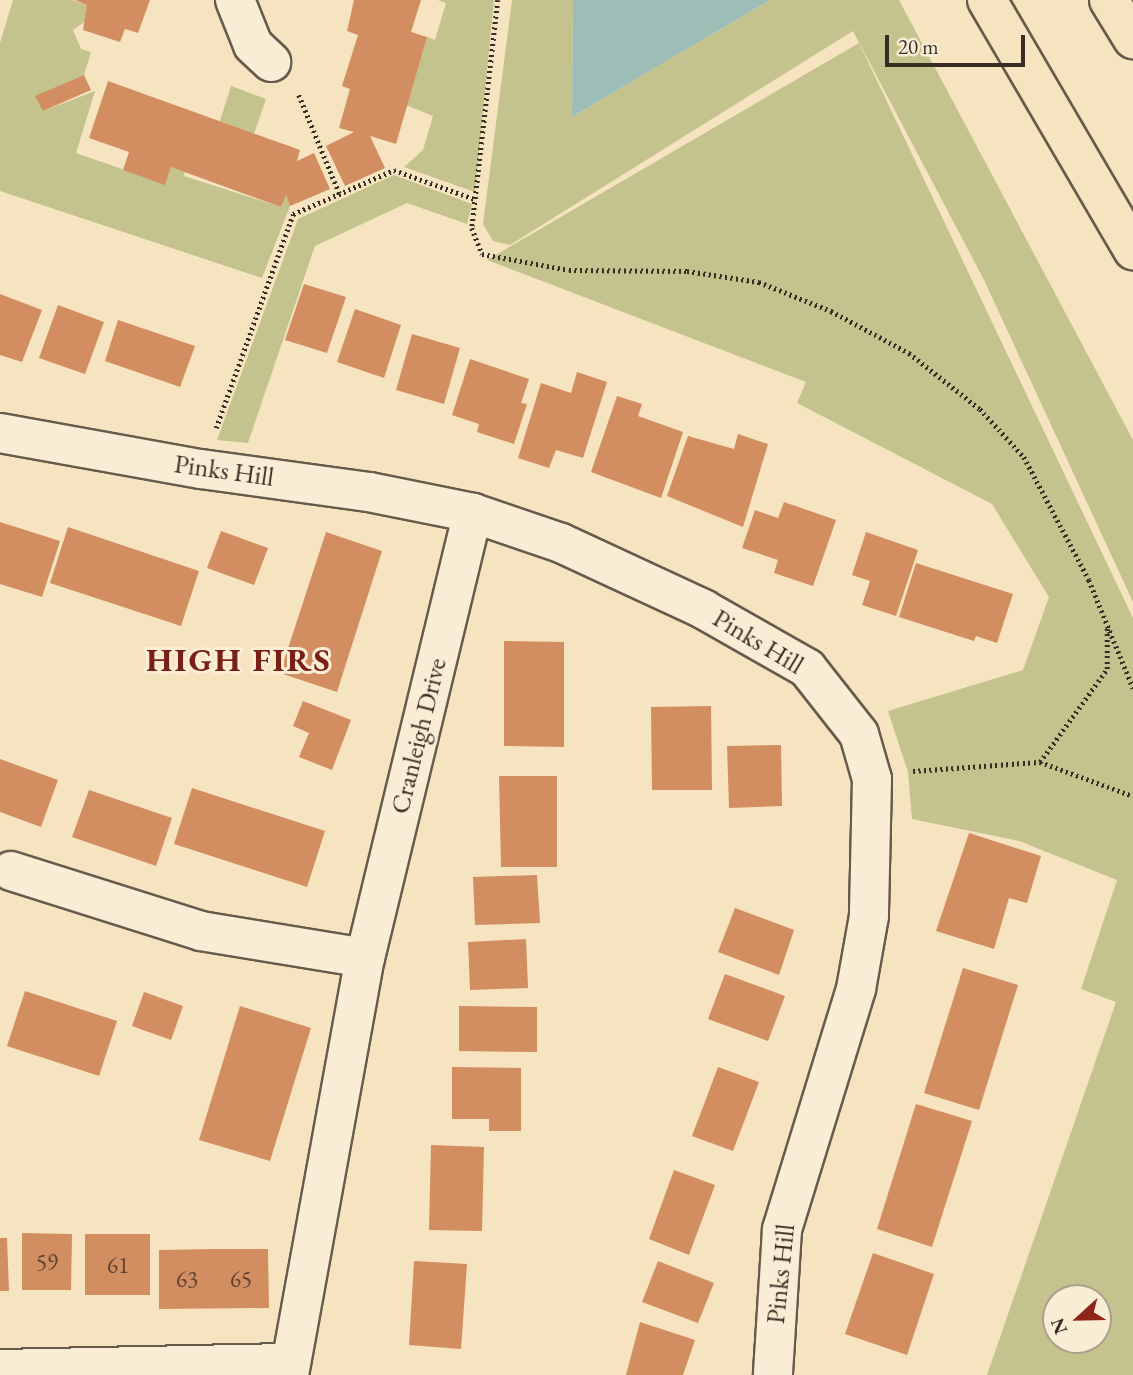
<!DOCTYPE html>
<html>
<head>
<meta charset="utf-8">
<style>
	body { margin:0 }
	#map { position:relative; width:1133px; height:1375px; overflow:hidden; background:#f6e4c0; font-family:"EB Garamond",serif }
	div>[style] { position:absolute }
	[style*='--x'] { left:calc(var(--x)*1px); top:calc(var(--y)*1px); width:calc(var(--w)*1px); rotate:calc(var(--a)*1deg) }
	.green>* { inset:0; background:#c4c28d }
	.water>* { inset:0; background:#9dbeb7 }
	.building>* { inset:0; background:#d28d60 }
	.path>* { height:4.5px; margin-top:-2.25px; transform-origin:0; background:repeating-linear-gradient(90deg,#372d24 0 2px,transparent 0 5.5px) }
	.roads { filter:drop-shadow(2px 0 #675b4b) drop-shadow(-2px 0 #675b4b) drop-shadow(0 2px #675b4b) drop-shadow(0 -2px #675b4b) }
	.minor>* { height:38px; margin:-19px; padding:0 19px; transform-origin:19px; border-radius:19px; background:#f9edd6 }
	.trunk>* { height:38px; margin:-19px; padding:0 19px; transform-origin:19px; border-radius:19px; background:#f6e4c0 }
	span { translate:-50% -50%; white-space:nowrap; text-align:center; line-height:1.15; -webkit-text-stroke:6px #f9edd6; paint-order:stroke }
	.number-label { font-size:23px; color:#5e4533 }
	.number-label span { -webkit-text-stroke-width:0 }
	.street-label { font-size:26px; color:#372d24 }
	.district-label { font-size:33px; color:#7a1f14; font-weight:700; letter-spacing:2px }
	.north { position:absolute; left:1042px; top:1284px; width:70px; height:70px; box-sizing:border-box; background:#f9edd6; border:2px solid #aba08f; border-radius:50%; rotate:248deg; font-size:19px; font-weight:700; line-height:28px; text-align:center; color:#372d24 }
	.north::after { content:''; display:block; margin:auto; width:24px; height:32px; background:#8f2418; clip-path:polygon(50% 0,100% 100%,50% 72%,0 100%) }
	.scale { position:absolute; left:885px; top:35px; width:140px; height:32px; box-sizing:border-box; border:4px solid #372d24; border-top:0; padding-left:9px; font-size:21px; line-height:24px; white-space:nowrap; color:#372d24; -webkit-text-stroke:5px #f9edd6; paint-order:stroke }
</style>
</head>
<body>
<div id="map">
	<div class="green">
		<i style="clip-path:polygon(13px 0,73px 0,87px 5px,87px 20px,73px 30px,81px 49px,91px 52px,84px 75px,36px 96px,43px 111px,95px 91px,76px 153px,165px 184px,171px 167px,185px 171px,184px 176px,281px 207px,286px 195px,290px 206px,262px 278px,0 191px,0 43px)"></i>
		<i style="clip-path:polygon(438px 0,494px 0,475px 192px,404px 167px,423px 150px,433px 116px,406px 105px,427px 37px,435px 40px,446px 3px)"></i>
		<i style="clip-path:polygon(512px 0,573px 0,572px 117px,770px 0,899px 0,1133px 440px,1133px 602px,984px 280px,853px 31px,510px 245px,493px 241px,483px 224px)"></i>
		<i style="clip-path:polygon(evenodd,859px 43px,1133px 618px,1133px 1375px,987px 1375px,1116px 1002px,1081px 989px,1117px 880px,1019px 841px,912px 819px,908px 772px,888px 711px,1023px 670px,1049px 597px,992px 504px,797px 403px,806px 382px,487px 260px,859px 43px,1056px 1298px,1098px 1298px,1098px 1340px,1056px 1340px,1056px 1298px)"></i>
		<i style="clip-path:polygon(231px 86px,266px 99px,254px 134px,220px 121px)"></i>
		<i style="clip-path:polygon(394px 175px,472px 204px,467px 224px,407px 203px,315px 246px,248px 443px,217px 440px,298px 219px)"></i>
	</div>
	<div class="water">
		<i style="clip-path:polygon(573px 0,770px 0,572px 117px)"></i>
	</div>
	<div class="building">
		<i style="clip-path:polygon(75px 0,150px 0,138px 33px,125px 29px,120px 42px,83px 30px,87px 5px)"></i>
		<i style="clip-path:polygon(354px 0,421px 0,411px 32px,427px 37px,396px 144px,370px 136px,385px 168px,345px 186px,326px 146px,354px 132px,339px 128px,350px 89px,342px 86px,358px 35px,347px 31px)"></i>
		<i style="clip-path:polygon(84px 75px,91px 90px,43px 111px,35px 96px)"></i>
		<i style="clip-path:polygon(108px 81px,300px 150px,297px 161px,314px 153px,330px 189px,290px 206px,286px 195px,281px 207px,171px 167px,165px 185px,123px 170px,129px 152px,89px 138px)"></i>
		<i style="clip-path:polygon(304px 284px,346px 297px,327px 353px,285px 340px)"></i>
		<i style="clip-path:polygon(0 294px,42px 310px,22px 362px,0 355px)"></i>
		<i style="clip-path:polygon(58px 305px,104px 322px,85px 374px,39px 358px)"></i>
		<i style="clip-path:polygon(355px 309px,401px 325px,384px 378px,337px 362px)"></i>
		<i style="clip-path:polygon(118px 320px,195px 346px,180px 387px,105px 361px)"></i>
		<i style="clip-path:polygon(412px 334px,460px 348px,444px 404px,396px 390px)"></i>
		<i style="clip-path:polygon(470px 359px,529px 379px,521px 403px,527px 404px,514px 444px,477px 432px,479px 424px,452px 415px)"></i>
		<i style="clip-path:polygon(577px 372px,607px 382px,583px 458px,556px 450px,549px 468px,518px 458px,541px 383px,571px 393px)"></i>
		<i style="clip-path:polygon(617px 396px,642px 404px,638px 416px,683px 432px,661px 498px,591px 472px)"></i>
		<i style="clip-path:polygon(738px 434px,768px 444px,743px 527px,667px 496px,688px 436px,734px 449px)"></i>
		<i style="clip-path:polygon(784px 502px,836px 520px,813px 586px,774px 573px,778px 560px,742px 548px,755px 510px,778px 518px)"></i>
		<i style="clip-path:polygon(0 522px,60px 541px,42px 597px,0 584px)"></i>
		<i style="clip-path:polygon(68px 527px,199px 571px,181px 626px,50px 583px)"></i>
		<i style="clip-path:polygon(221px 531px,268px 548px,254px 585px,207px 568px)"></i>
		<i style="clip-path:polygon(326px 532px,382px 551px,337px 692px,280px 673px)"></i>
		<i style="clip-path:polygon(866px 532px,918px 550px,896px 616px,862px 605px,870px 581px,852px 575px)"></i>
		<i style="clip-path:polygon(916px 563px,1013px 594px,997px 643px,976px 636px,974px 641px,899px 617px)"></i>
		<i style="clip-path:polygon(504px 641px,564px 642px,564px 747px,504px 746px)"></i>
		<i style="clip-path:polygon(303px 701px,351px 720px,332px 770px,299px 757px,309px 733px,293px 726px)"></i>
		<i style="clip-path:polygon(711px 706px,712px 790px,652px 790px,651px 707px)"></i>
		<i style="clip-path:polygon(781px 745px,782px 806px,729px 808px,727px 746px)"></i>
		<i style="clip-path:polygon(0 759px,58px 780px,41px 827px,0 812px)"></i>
		<i style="clip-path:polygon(499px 776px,557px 776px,557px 867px,501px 867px)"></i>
		<i style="clip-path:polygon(192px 788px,325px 831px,307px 887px,174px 844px)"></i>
		<i style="clip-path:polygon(89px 790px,172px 818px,156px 866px,72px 837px)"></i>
		<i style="clip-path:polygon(969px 833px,1041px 856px,1027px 903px,1009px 898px,994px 949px,936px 931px)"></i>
		<i style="clip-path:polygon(537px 875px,540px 923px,475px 925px,473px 877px)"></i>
		<i style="clip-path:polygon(735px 908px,794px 930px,779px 975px,718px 952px)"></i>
		<i style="clip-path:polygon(526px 939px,528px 988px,470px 990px,468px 942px)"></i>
		<i style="clip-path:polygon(963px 968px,1018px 985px,979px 1110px,924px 1093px)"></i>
		<i style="clip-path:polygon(725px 974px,785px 996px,768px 1041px,708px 1019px)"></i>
		<i style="clip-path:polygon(25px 991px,117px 1021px,99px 1076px,7px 1046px)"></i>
		<i style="clip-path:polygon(144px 992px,183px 1006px,171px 1040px,132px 1026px)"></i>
		<i style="clip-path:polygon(240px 1006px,311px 1028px,270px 1161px,199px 1140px)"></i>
		<i style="clip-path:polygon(459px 1006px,537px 1007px,537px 1052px,459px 1051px)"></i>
		<i style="clip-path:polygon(452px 1067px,521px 1068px,521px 1131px,489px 1131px,489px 1119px,452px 1119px)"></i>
		<i style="clip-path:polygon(718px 1067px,759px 1082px,733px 1151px,692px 1136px)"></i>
		<i style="clip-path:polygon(916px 1104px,972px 1121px,932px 1247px,877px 1229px)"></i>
		<i style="clip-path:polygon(431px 1145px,484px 1147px,482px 1231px,429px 1230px)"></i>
		<i style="clip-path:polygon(674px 1170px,715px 1185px,689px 1255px,649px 1239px)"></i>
		<i style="clip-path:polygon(22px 1233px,72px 1234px,71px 1290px,22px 1290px)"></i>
		<i style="clip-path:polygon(85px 1234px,150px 1234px,150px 1295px,85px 1295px)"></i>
		<i style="clip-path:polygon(0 1238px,7px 1238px,9px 1291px,0 1291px)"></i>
		<i style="clip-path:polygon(214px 1249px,268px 1249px,269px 1308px,159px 1309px,159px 1250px)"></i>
		<i style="clip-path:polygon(873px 1253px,934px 1274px,907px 1355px,845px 1334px)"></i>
		<i style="clip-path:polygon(414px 1261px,467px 1264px,461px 1349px,409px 1345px)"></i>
		<i style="clip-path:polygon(658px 1261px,714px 1283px,698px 1323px,642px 1302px)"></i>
		<i style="clip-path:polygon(640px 1322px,695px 1340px,683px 1375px,626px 1375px)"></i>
	</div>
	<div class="path">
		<i style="--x:498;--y:0;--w:229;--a:96.5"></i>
		<i style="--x:472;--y:228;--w:28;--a:69"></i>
		<i style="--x:482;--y:254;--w:88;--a:10.4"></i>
		<i style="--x:569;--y:270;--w:118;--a:0.5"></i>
		<i style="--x:687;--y:271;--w:73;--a:8.7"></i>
		<i style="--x:759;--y:282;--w:78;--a:21.9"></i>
		<i style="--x:831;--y:311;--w:89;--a:28.3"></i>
		<i style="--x:909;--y:353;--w:90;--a:38.3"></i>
		<i style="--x:980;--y:409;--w:65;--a:47.5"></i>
		<i style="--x:1024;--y:457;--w:139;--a:62.1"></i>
		<i style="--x:1089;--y:580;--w:117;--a:67.8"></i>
		<i style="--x:299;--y:95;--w:108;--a:67.7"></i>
		<i style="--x:216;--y:428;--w:227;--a:-70.2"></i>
		<i style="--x:293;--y:214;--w:110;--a:-23.5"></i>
		<i style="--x:394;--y:170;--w:88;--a:19.9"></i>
		<i style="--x:1040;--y:762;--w:115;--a:-54.2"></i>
		<i style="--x:1107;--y:669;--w:41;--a:-90"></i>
		<i style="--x:913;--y:771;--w:127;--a:-4.1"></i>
		<i style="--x:1040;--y:762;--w:99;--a:20.1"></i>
	</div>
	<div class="roads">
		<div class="minor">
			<i style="--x:235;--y:0;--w:48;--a:68.2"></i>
			<i style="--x:253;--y:45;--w:25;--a:43"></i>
			<i style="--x:0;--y:433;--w:204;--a:10.2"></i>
			<i style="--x:201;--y:469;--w:170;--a:7.8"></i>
			<i style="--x:369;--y:492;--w:106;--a:11.4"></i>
			<i style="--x:473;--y:513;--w:93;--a:18.8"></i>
			<i style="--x:561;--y:543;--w:157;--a:24.9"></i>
			<i style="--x:703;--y:609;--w:120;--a:29.6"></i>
			<i style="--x:807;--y:668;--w:84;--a:51.8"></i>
			<i style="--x:859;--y:734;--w:47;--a:73.9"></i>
			<i style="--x:872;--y:779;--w:137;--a:91.3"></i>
			<i style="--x:869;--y:916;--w:74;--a:100.1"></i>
			<i style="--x:856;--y:989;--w:252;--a:107.1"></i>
			<i style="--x:782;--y:1230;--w:145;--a:93.6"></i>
			<i style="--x:11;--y:871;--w:199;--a:17.5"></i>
			<i style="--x:201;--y:931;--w:166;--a:9.3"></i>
			<i style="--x:0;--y:1369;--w:290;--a:-1.2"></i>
			<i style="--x:289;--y:1375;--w:424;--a:-79.7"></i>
			<i style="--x:365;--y:958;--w:458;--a:-76.4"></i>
		</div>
		<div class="trunk">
			<i style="--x:987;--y:0;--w:290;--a:59.7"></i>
			<i style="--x:1109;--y:0;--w:46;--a:58.4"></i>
		</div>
	</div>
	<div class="number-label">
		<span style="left:47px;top:1262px">59</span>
		<span style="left:118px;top:1265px">61</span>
		<span style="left:187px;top:1279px">63</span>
		<span style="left:241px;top:1279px">65</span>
	</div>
	<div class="street-label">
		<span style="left:224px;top:471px;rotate:8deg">Pinks Hill</span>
		<span style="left:758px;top:642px;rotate:31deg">Pinks Hill</span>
		<span style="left:419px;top:736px;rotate:-76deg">Cranleigh Drive</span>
		<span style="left:781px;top:1274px;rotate:-84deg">Pinks Hill</span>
	</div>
	<div class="district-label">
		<span style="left:239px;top:660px">HIGH FIRS</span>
	</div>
	<div class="north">N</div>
	<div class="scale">20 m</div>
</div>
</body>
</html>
